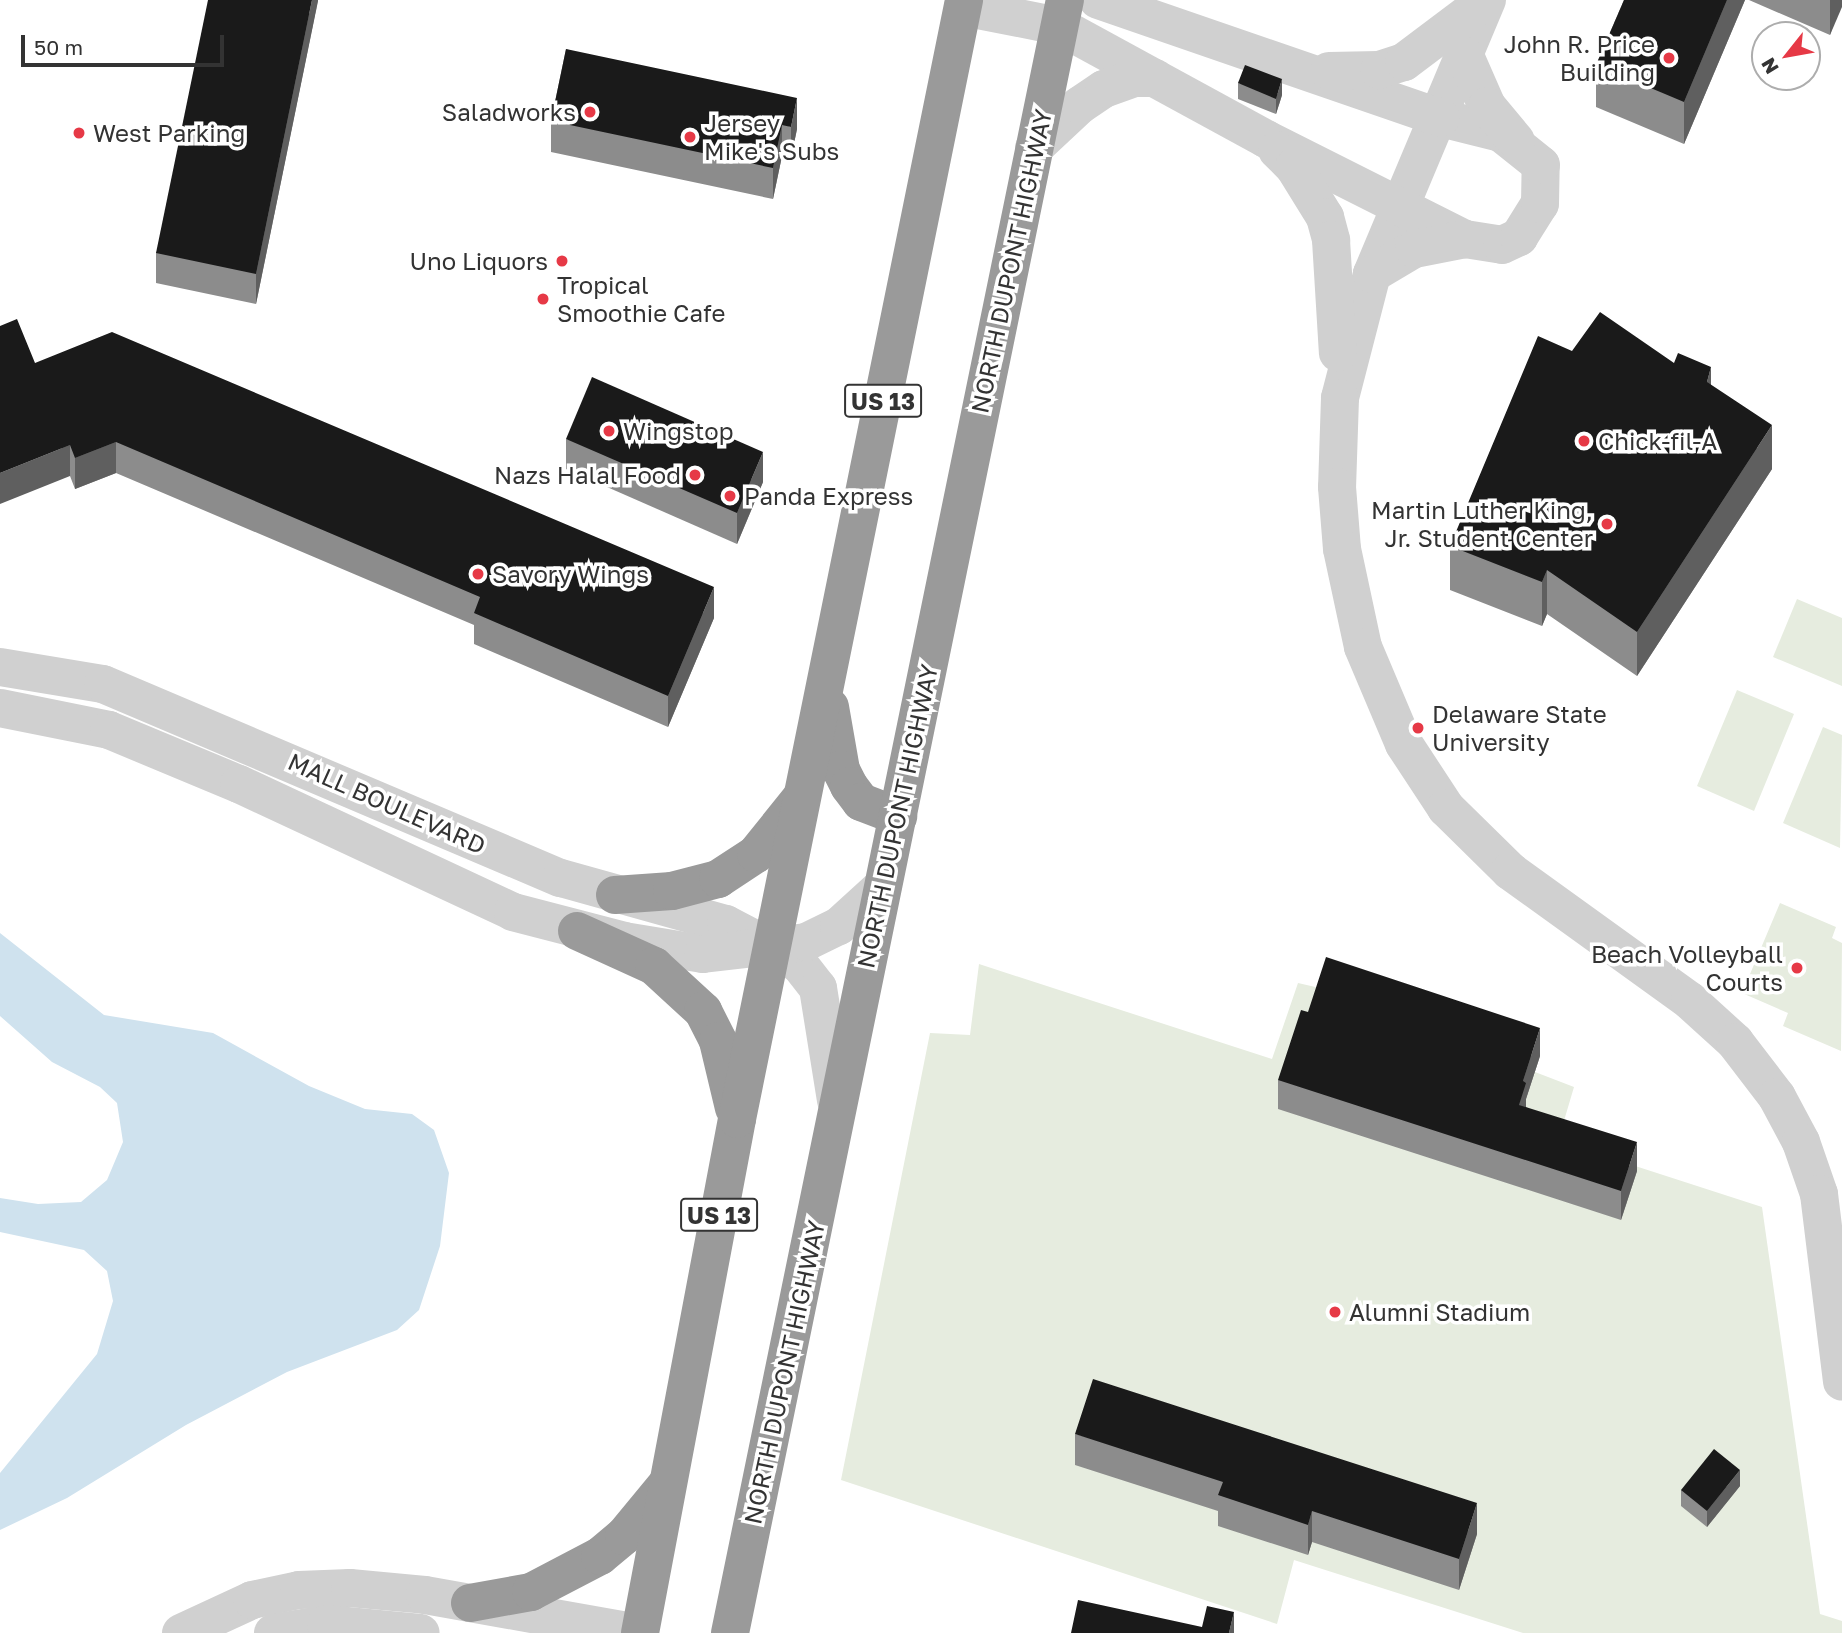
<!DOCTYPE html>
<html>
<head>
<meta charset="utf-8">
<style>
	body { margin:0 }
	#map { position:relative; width:1842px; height:1633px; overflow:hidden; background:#fff; font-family:"Golos Text",sans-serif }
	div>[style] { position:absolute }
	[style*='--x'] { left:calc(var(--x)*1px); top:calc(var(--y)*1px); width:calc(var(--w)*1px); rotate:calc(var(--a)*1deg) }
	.green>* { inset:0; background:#e6ecdf }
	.water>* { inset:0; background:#cfe2ee }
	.minor>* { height:38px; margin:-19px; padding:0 19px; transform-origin:19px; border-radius:19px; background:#d0d0d0 }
	.highway>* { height:38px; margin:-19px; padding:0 19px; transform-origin:19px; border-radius:19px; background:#9a9a9a }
	.wall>* { inset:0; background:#8c8c8c }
	.shaded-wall>* { inset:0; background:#5f5f5f }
	.building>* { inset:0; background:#1a1a1a }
	.dots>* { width:19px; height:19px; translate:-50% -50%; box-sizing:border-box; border:4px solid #fff; border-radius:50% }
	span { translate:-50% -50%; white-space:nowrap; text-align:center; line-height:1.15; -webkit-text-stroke:7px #fff; paint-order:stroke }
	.shield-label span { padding:2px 5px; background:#fff; border:2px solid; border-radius:5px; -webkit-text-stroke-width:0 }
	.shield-label { font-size:23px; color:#333; font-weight:700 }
	.poi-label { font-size:24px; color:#333 }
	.right { translate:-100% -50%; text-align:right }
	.left { translate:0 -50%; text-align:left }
	.street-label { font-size:24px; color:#333 }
	.north { position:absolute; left:1751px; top:21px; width:70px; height:70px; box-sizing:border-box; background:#fff; border:2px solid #adadad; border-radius:50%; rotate:239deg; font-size:19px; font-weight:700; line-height:28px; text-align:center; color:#333 }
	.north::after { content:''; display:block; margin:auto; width:24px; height:32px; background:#e63946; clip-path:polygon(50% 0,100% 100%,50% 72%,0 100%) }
	.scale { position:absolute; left:21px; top:35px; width:203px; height:32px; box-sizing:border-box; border:4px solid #333; border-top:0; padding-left:9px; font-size:21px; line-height:24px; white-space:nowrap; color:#333; -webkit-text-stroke:5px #fff; paint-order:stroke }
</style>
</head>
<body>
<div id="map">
	<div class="green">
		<i style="clip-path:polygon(1797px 599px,1842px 618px,1842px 686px,1773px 657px)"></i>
		<i style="clip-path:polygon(1737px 690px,1794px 714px,1754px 811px,1697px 786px)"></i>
		<i style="clip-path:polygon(1823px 727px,1842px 735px,1840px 848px,1783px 823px)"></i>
		<i style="clip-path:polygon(1780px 903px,1836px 927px,1832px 938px,1842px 943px,1841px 1051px,1783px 1026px,1788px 1013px,1742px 993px)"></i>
		<i style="clip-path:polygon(979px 964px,1272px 1059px,1298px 983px,1324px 989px,1326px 986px,1540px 1056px,1535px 1072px,1574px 1087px,1558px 1141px,1762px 1207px,1820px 1614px,1842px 1621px,1842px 1633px,1523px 1633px,1294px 1560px,1277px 1624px,841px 1480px,930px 1033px,970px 1035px)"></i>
	</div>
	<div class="water">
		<i style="clip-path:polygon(0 933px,104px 1015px,213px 1033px,309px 1086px,365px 1109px,412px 1114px,434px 1130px,449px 1173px,440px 1246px,419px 1310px,397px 1330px,287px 1372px,186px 1425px,67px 1498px,0 1530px,0 1473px,97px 1354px,113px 1301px,107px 1271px,84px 1250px,0 1232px,0 1198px,38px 1204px,81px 1202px,107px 1180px,123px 1142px,117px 1103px,100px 1087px,52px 1062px,0 1016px)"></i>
	</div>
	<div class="minor">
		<i style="--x:1487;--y:0;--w:297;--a:112.8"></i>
		<i style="--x:1372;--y:274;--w:128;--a:104.5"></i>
		<i style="--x:1340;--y:398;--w:89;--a:91.9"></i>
		<i style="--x:1337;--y:487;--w:62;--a:85.4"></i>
		<i style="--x:1342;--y:549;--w:100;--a:77.9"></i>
		<i style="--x:1363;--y:647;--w:105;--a:67.1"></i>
		<i style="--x:1404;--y:744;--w:77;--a:56.7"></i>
		<i style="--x:1446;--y:808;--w:90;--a:44.5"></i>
		<i style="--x:1510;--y:871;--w:222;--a:35.8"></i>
		<i style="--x:1690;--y:1001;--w:61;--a:42.3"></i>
		<i style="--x:1735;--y:1042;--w:69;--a:52.6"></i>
		<i style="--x:1777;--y:1097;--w:51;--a:61.9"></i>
		<i style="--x:1801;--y:1142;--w:55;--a:70.9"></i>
		<i style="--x:1819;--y:1194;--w:189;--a:83"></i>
		<i style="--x:963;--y:7;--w:98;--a:11.2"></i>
		<i style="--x:1059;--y:26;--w:236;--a:28.6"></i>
		<i style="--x:1266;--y:139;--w:223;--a:26.7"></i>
		<i style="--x:1465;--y:239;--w:37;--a:9"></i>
		<i style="--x:1502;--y:245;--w:19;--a:-25"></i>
		<i style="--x:1519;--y:237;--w:39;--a:-58"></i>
		<i style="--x:1540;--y:204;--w:39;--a:-89"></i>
		<i style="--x:1541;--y:165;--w:51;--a:-141.3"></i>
		<i style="--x:1501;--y:133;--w:62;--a:-166"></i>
		<i style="--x:1441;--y:118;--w:363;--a:-161"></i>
		<i style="--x:1465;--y:56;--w:55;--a:66.3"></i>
		<i style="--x:1487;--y:106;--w:45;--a:50.4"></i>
		<i style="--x:1329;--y:71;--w:50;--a:-1.1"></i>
		<i style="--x:1379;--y:70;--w:26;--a:-18"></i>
		<i style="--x:1404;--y:62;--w:101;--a:-37"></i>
		<i style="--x:1034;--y:148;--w:63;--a:-43.1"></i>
		<i style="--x:1080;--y:105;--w:29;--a:-34"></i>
		<i style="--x:1104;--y:89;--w:32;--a:-20"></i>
		<i style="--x:1134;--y:78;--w:21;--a:0"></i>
		<i style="--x:1277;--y:150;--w:24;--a:45"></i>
		<i style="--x:1294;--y:167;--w:59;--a:58.2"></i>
		<i style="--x:1325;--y:217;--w:24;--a:75"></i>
		<i style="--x:1331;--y:240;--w:113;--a:86.5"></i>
		<i style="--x:1372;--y:274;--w:49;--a:-30.8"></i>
		<i style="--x:1414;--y:249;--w:52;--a:-11.1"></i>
		<i style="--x:0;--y:667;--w:104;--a:9.4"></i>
		<i style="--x:103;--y:684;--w:497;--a:23"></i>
		<i style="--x:561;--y:878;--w:171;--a:15.6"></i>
		<i style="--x:726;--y:924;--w:52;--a:27.6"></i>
		<i style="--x:772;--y:948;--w:33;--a:31"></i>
		<i style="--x:800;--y:965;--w:29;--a:52"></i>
		<i style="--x:818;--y:988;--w:114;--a:80.9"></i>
		<i style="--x:0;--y:708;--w:111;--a:11.4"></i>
		<i style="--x:109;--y:730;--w:141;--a:22.6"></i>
		<i style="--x:239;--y:784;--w:302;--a:25"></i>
		<i style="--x:513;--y:912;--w:115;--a:14.6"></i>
		<i style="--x:624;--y:941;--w:80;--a:9.3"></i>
		<i style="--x:703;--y:954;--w:104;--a:-6.6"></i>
		<i style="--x:806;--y:942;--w:37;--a:-26"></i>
		<i style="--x:839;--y:926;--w:59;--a:-42.3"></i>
		<i style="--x:181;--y:1633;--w:78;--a:-24.9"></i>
		<i style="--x:252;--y:1600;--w:48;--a:-12"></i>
		<i style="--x:299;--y:1590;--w:51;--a:-2.2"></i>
		<i style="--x:350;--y:1588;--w:75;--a:5.3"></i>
		<i style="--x:425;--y:1595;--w:217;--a:10.1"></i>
		<i style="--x:273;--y:1633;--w:54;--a:-9.6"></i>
		<i style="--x:326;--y:1624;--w:95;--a:5.4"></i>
	</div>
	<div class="highway">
		<i style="--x:830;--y:707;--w:64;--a:80.1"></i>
		<i style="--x:841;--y:770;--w:18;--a:63"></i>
		<i style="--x:849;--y:786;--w:20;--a:53"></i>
		<i style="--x:861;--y:802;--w:40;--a:21"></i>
		<i style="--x:615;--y:895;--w:57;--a:-4"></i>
		<i style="--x:672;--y:891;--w:48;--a:-14.6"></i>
		<i style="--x:718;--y:879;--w:45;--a:-33.3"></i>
		<i style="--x:756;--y:854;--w:70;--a:-51.3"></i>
		<i style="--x:577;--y:931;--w:85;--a:24.4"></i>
		<i style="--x:654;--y:966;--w:67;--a:42.6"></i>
		<i style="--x:703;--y:1011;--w:34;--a:63"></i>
		<i style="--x:718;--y:1041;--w:69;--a:76.6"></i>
		<i style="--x:470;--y:1603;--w:62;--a:-10.2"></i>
		<i style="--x:531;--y:1592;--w:78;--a:-27.6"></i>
		<i style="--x:600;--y:1556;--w:31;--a:-40"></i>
		<i style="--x:624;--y:1536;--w:67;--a:-50.4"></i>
		<i style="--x:640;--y:1633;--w:523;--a:-79.31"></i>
		<i style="--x:737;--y:1119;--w:1142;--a:-78.53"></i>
		<i style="--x:730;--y:1633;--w:1667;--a:-78.41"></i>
	</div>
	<div class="wall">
		<i style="clip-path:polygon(318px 0,256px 304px,156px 283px,156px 253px)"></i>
		<i style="clip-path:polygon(1624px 0,1745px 0,1684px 144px,1596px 107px,1596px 65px)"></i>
		<i style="clip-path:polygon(1749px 0,1842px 0,1830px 35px)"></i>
		<i style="clip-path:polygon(566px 49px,797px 129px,791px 158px,782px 156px,773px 199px,551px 152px,551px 121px)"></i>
		<i style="clip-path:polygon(1238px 83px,1282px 95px,1276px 114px,1238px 99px)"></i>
		<i style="clip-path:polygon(35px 363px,714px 618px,668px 727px,474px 644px,474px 625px,116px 473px,75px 489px,70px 476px)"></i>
		<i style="clip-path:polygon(1674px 363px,1711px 385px,1772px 469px,1637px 676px,1547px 614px,1542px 626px,1450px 590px,1450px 546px)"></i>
		<i style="clip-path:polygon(566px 439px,763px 482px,737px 544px,566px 469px)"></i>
		<i style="clip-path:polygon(1540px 1056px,1526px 1099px,1526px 1107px,1637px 1171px,1621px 1220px,1278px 1109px,1278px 1080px)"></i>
		<i style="clip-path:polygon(1075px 1434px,1477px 1534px,1459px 1590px,1312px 1542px,1308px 1555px,1218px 1526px,1218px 1511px,1075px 1465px)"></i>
		<i style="clip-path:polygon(1740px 1486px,1707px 1527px,1681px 1506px,1681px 1490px)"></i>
	</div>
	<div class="shaded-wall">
		<i style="clip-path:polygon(312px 0,318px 0,318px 1px,256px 304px,256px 274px)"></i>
		<i style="clip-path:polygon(1727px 0,1745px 0,1684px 144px,1684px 102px)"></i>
		<i style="clip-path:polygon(1830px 0,1842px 0,1842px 7px,1830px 35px)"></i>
		<i style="clip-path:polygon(1282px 79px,1282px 95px,1276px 114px,1276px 99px)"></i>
		<i style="clip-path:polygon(797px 98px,797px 129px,791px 158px,791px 127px)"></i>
		<i style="clip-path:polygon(782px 125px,782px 156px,773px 199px,773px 168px)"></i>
		<i style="clip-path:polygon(1711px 367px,1711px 411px,1707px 382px)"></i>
		<i style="clip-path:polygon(1772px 425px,1772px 469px,1637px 676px,1637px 632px)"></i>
		<i style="clip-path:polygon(116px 442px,116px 473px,75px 489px,75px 458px)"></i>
		<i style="clip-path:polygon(70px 445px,70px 476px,0 504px,0 473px)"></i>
		<i style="clip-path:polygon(763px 452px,763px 482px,737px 544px,737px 513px)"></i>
		<i style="clip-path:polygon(1547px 570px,1547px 614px,1542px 626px,1542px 582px)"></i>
		<i style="clip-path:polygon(714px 587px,714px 618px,668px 727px,668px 696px)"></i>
		<i style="clip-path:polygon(1540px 1028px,1540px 1056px,1526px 1099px,1526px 1111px,1519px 1105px,1523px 1081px)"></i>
		<i style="clip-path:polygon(1637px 1142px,1637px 1171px,1621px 1220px,1621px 1191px)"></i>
		<i style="clip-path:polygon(1740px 1470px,1740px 1486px,1707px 1527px,1707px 1511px)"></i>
		<i style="clip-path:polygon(1477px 1503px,1477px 1534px,1459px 1590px,1459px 1559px)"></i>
		<i style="clip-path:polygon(1312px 1511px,1312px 1542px,1308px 1555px,1308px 1525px)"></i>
		<i style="clip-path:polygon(1234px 1612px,1234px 1633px,1229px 1633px)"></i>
	</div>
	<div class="building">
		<i style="clip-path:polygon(208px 0,312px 0,256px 274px,156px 253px)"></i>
		<i style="clip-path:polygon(1624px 0,1727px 0,1684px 102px,1596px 65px)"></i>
		<i style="clip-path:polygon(566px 49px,797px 98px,791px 127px,782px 125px,773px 168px,551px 121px)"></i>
		<i style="clip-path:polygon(1245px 65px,1282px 79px,1276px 99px,1238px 83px)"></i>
		<i style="clip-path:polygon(1600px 312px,1674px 363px,1678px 353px,1711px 367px,1707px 382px,1772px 425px,1637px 632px,1547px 570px,1542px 582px,1450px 546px,1538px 336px,1572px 351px)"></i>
		<i style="clip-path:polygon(17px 319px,35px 363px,112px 332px,714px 587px,668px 696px,474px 613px,480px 597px,116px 442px,75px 458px,70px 445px,0 473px,0 326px)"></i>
		<i style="clip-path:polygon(592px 377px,763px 452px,737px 513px,566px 439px)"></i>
		<i style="clip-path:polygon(1326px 957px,1540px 1028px,1523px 1081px,1526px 1083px,1519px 1105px,1637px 1142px,1621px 1191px,1278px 1080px,1301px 1010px,1308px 1012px)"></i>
		<i style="clip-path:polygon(1093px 1379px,1477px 1503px,1459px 1559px,1312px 1511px,1308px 1525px,1218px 1495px,1223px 1482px,1075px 1434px)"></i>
		<i style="clip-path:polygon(1714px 1449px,1740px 1470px,1707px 1511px,1681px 1490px)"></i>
		<i style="clip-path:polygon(1078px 1600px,1202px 1627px,1207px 1606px,1234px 1612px,1229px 1633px,1071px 1633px)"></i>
	</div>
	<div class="dots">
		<i style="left:1669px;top:58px;background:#e63946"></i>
		<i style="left:590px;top:112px;background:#e63946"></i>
		<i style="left:79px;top:133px;background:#e63946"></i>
		<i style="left:690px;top:137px;background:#e63946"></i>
		<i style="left:562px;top:261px;background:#e63946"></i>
		<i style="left:543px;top:299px;background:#e63946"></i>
		<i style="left:609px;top:431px;background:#e63946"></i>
		<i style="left:1584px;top:441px;background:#e63946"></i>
		<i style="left:695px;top:475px;background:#e63946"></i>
		<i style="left:730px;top:496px;background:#e63946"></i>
		<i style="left:1607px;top:524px;background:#e63946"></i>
		<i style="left:478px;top:574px;background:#e63946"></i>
		<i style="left:1418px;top:728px;background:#e63946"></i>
		<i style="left:1797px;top:968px;background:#e63946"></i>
		<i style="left:1335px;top:1312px;background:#e63946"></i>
	</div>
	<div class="shield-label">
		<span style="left:883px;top:401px">US 13</span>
		<span style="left:719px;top:1215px">US 13</span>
	</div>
	<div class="poi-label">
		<span class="right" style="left:1655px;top:58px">John R. Price<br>Building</span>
		<span class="right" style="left:576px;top:112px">Saladworks</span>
		<span class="left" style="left:704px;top:137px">Jersey<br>Mike's Subs</span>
		<span class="left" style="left:93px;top:133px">West Parking</span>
		<span class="right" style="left:548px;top:261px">Uno Liquors</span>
		<span class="left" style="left:557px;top:299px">Tropical<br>Smoothie Cafe</span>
		<span class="left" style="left:623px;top:431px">Wingstop</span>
		<span class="left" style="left:1598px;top:441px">Chick-fil-A</span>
		<span class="right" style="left:681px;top:475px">Nazs Halal Food</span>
		<span class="left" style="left:744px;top:496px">Panda Express</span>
		<span class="right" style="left:1593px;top:524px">Martin Luther King,<br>Jr. Student Center</span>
		<span class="left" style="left:492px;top:574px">Savory Wings</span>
		<span class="left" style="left:1432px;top:728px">Delaware State<br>University</span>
		<span class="right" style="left:1783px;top:968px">Beach Volleyball<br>Courts</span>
		<span class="left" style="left:1349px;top:1312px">Alumni Stadium</span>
	</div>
	<div class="street-label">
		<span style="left:1011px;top:261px;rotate:-78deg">NORTH DUPONT HIGHWAY</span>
		<span style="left:387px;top:803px;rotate:24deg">MALL BOULEVARD</span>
		<span style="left:897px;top:816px;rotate:-78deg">NORTH DUPONT HIGHWAY</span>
		<span style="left:784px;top:1372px;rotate:-78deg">NORTH DUPONT HIGHWAY</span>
	</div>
	<div class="north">N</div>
	<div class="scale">50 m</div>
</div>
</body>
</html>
